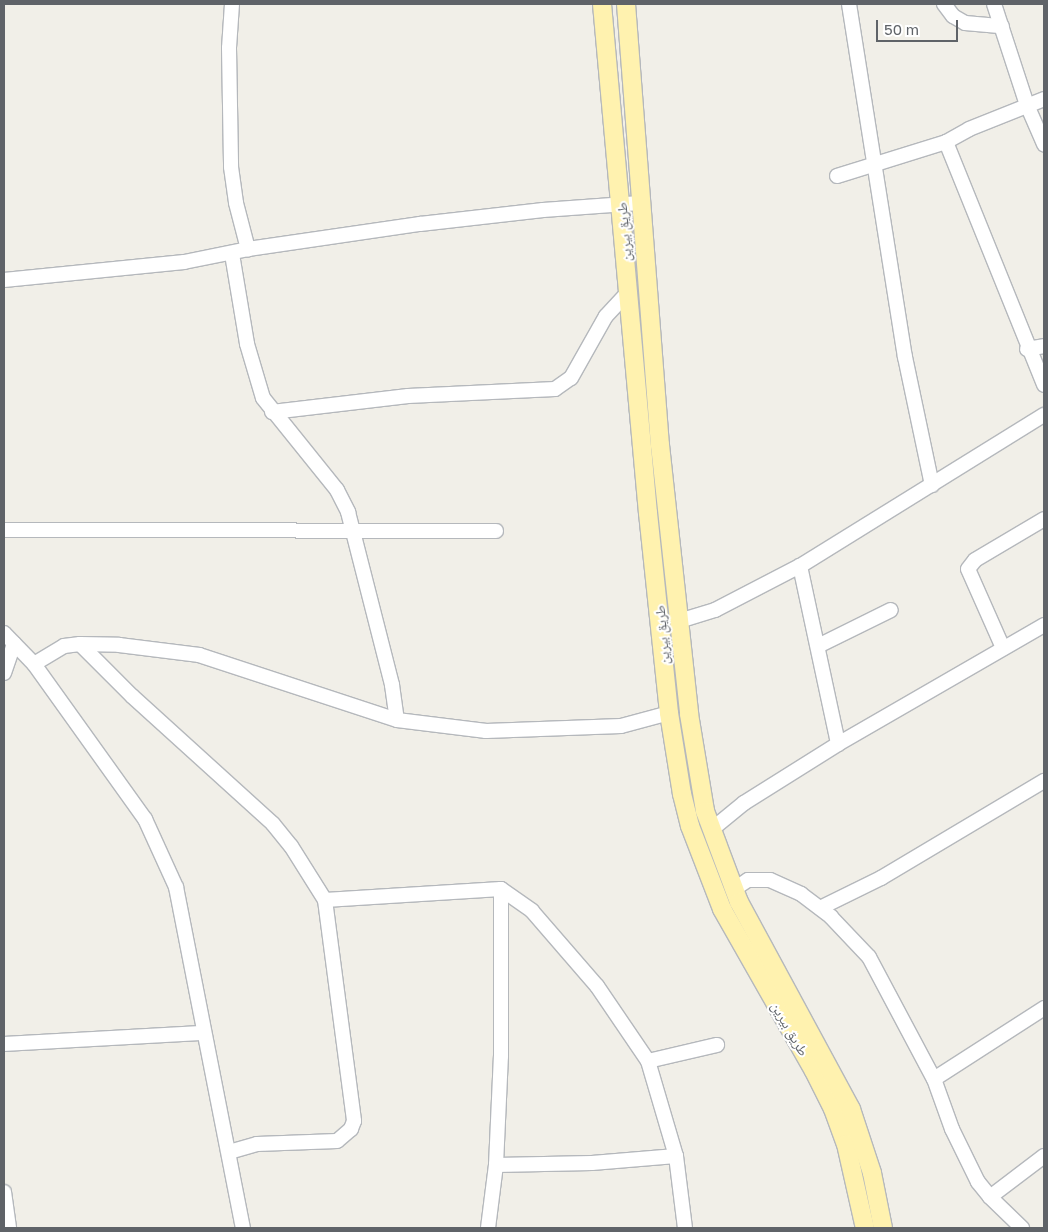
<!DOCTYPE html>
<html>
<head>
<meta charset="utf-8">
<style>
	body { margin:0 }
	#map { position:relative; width:1048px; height:1232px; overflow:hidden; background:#f1efe8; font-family:"Golos Text","Noto Naskh Arabic",sans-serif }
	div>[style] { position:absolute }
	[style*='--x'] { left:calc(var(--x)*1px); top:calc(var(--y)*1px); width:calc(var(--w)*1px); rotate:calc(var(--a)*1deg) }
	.roads { filter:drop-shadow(1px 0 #b5b8bc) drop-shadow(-1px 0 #b5b8bc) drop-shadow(0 1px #b5b8bc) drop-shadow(0 -1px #b5b8bc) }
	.minor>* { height:14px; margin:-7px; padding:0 7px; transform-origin:7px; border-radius:7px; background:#fff }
	.major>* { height:18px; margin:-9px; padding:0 9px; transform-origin:9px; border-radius:9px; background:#fff2af }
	span { translate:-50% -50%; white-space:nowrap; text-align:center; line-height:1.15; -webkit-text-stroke:4px #fff; paint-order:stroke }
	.street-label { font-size:14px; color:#5f6368 }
	.frame { position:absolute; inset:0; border:5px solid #5f6368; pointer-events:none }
	.scale { position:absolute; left:876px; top:20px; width:82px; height:22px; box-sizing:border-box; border:2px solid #5f6368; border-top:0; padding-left:6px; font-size:15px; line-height:18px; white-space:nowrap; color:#5f6368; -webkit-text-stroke:4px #fff; paint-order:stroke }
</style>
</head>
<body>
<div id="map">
	<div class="roads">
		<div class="minor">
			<i style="--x:232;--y:4;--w:44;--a:93.9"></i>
			<i style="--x:229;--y:48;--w:119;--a:89"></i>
			<i style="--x:231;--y:167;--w:36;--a:82"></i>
			<i style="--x:236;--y:203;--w:48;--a:75.4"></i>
			<i style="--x:849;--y:4;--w:357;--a:81"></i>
			<i style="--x:905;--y:357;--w:131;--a:78.1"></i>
			<i style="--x:944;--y:4;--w:15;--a:53"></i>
			<i style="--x:953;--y:16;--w:14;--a:30"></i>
			<i style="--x:965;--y:23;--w:37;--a:5"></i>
			<i style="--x:994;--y:4;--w:106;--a:71.9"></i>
			<i style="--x:1027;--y:105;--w:43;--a:66.4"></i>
			<i style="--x:946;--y:142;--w:262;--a:68"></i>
			<i style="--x:837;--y:176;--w:114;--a:-17.3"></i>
			<i style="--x:946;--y:142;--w:26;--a:-29"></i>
			<i style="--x:969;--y:129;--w:81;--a:-21.8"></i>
			<i style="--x:232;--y:254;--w:91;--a:80.5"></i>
			<i style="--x:247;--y:344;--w:56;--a:73.5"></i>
			<i style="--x:263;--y:398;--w:118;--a:51.2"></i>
			<i style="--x:337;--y:490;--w:25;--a:63"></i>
			<i style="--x:348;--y:512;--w:179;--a:75.7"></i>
			<i style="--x:392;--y:685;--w:35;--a:82"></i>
			<i style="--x:4;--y:280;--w:181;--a:-5.7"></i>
			<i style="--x:184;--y:262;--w:65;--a:-11.5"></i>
			<i style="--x:248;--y:249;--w:174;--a:-8.3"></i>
			<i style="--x:420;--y:224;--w:124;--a:-6.5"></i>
			<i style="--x:543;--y:210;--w:97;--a:-4.1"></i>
			<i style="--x:1027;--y:349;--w:17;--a:-10"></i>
			<i style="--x:272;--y:412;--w:137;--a:-6.7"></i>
			<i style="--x:408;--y:396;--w:147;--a:-2.7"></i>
			<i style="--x:555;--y:389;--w:19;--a:-35"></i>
			<i style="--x:571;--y:378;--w:71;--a:-60.6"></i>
			<i style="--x:606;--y:316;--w:34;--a:-47"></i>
			<i style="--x:4;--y:530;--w:492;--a:0.1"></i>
			<i style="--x:800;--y:566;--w:182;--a:77.9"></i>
			<i style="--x:679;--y:621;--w:38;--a:-17"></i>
			<i style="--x:715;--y:610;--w:96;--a:-27.4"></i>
			<i style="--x:800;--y:566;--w:287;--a:-31.8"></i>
			<i style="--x:4;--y:633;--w:43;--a:45.9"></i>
			<i style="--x:34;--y:664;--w:191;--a:54.4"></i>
			<i style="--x:145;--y:819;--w:75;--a:65.5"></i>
			<i style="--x:176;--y:887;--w:348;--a:78.9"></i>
			<i style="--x:80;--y:644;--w:39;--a:1"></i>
			<i style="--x:119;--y:645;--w:81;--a:7.1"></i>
			<i style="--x:199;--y:655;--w:208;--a:18.2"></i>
			<i style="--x:397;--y:720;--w:90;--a:7"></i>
			<i style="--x:486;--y:731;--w:135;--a:-2.1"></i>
			<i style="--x:621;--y:726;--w:50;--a:-15.2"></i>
			<i style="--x:818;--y:646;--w:81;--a:-26.3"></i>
			<i style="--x:1003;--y:648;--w:86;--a:-113.9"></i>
			<i style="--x:968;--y:569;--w:11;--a:-52"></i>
			<i style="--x:975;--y:560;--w:80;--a:-30.7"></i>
			<i style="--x:34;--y:664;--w:35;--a:-31"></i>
			<i style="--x:64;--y:646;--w:16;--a:-7"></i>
			<i style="--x:80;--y:644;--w:74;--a:45"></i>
			<i style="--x:132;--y:696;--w:190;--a:42.2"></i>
			<i style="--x:273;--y:824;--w:28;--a:51"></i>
			<i style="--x:291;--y:846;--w:64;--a:57.8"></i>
			<i style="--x:325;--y:900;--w:223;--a:82.5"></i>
			<i style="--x:354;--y:1121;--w:9;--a:111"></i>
			<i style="--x:351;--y:1129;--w:18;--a:139"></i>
			<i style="--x:337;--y:1141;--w:80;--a:177.9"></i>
			<i style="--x:257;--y:1144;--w:29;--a:164"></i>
			<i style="--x:4;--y:673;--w:31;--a:-71"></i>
			<i style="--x:711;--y:830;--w:43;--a:-39.3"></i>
			<i style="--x:744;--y:803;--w:111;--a:-32.1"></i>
			<i style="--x:838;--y:744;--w:238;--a:-30"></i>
			<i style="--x:733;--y:890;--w:18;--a:-34"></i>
			<i style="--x:748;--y:880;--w:22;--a:0"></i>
			<i style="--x:770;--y:880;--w:34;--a:24"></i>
			<i style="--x:801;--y:894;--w:38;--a:37"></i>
			<i style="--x:831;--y:917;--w:55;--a:46.5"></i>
			<i style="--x:869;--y:957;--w:138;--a:62"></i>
			<i style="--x:934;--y:1079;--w:131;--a:-32.8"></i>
			<i style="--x:325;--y:900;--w:176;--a:-3.6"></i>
			<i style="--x:501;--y:889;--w:38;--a:35"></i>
			<i style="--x:532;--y:911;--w:99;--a:49.1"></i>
			<i style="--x:597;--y:986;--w:91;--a:55.8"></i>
			<i style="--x:648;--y:1061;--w:99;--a:73.6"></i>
			<i style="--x:676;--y:1156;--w:73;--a:82.9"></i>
			<i style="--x:820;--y:908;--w:68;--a:-26.2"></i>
			<i style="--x:881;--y:878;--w:190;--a:-30.8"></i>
			<i style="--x:4;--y:1044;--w:199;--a:-3.2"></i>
			<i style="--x:648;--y:1061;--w:71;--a:-13.1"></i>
			<i style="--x:934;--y:1079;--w:53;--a:70.2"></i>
			<i style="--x:952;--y:1129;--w:59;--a:63.9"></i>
			<i style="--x:978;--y:1182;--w:19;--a:51"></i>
			<i style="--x:990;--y:1197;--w:68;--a:-37.2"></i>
			<i style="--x:496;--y:1165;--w:96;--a:-1.2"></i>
			<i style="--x:592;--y:1163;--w:84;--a:-4.8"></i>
			<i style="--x:4;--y:1192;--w:36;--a:82"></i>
			<i style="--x:990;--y:1197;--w:45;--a:44.1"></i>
			<i style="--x:488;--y:1228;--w:64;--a:-82.8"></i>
			<i style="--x:496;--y:1165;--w:109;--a:-87.4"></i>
			<i style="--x:501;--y:1056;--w:167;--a:-90"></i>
		</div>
		<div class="major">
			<i style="--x:602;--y:4;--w:511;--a:84.84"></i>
			<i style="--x:648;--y:513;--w:201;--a:84"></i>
			<i style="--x:669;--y:713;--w:82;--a:80.9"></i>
			<i style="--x:682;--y:794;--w:33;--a:76"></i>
			<i style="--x:690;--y:826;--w:89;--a:68.9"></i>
			<i style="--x:722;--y:909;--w:186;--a:60.4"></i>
			<i style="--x:814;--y:1071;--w:42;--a:63.4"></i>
			<i style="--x:833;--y:1109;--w:37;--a:70"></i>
			<i style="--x:846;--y:1144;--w:86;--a:77.3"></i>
			<i style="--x:626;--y:4;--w:442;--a:85.6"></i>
			<i style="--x:660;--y:445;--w:271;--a:83.8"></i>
			<i style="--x:689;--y:714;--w:98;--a:80.6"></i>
			<i style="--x:705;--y:811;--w:97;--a:69.5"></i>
			<i style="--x:739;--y:902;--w:235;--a:61.6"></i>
			<i style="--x:851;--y:1109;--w:67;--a:71.8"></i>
			<i style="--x:872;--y:1173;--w:56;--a:78.7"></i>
		</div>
	</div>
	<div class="street-label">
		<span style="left:624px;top:232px;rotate:-95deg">طريق بيرين</span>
		<span style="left:662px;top:635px;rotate:-95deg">طريق بيرين</span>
		<span style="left:790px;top:1029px;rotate:60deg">طريق بيرين</span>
	</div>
	<div class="frame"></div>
	<div class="scale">50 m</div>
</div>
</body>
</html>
